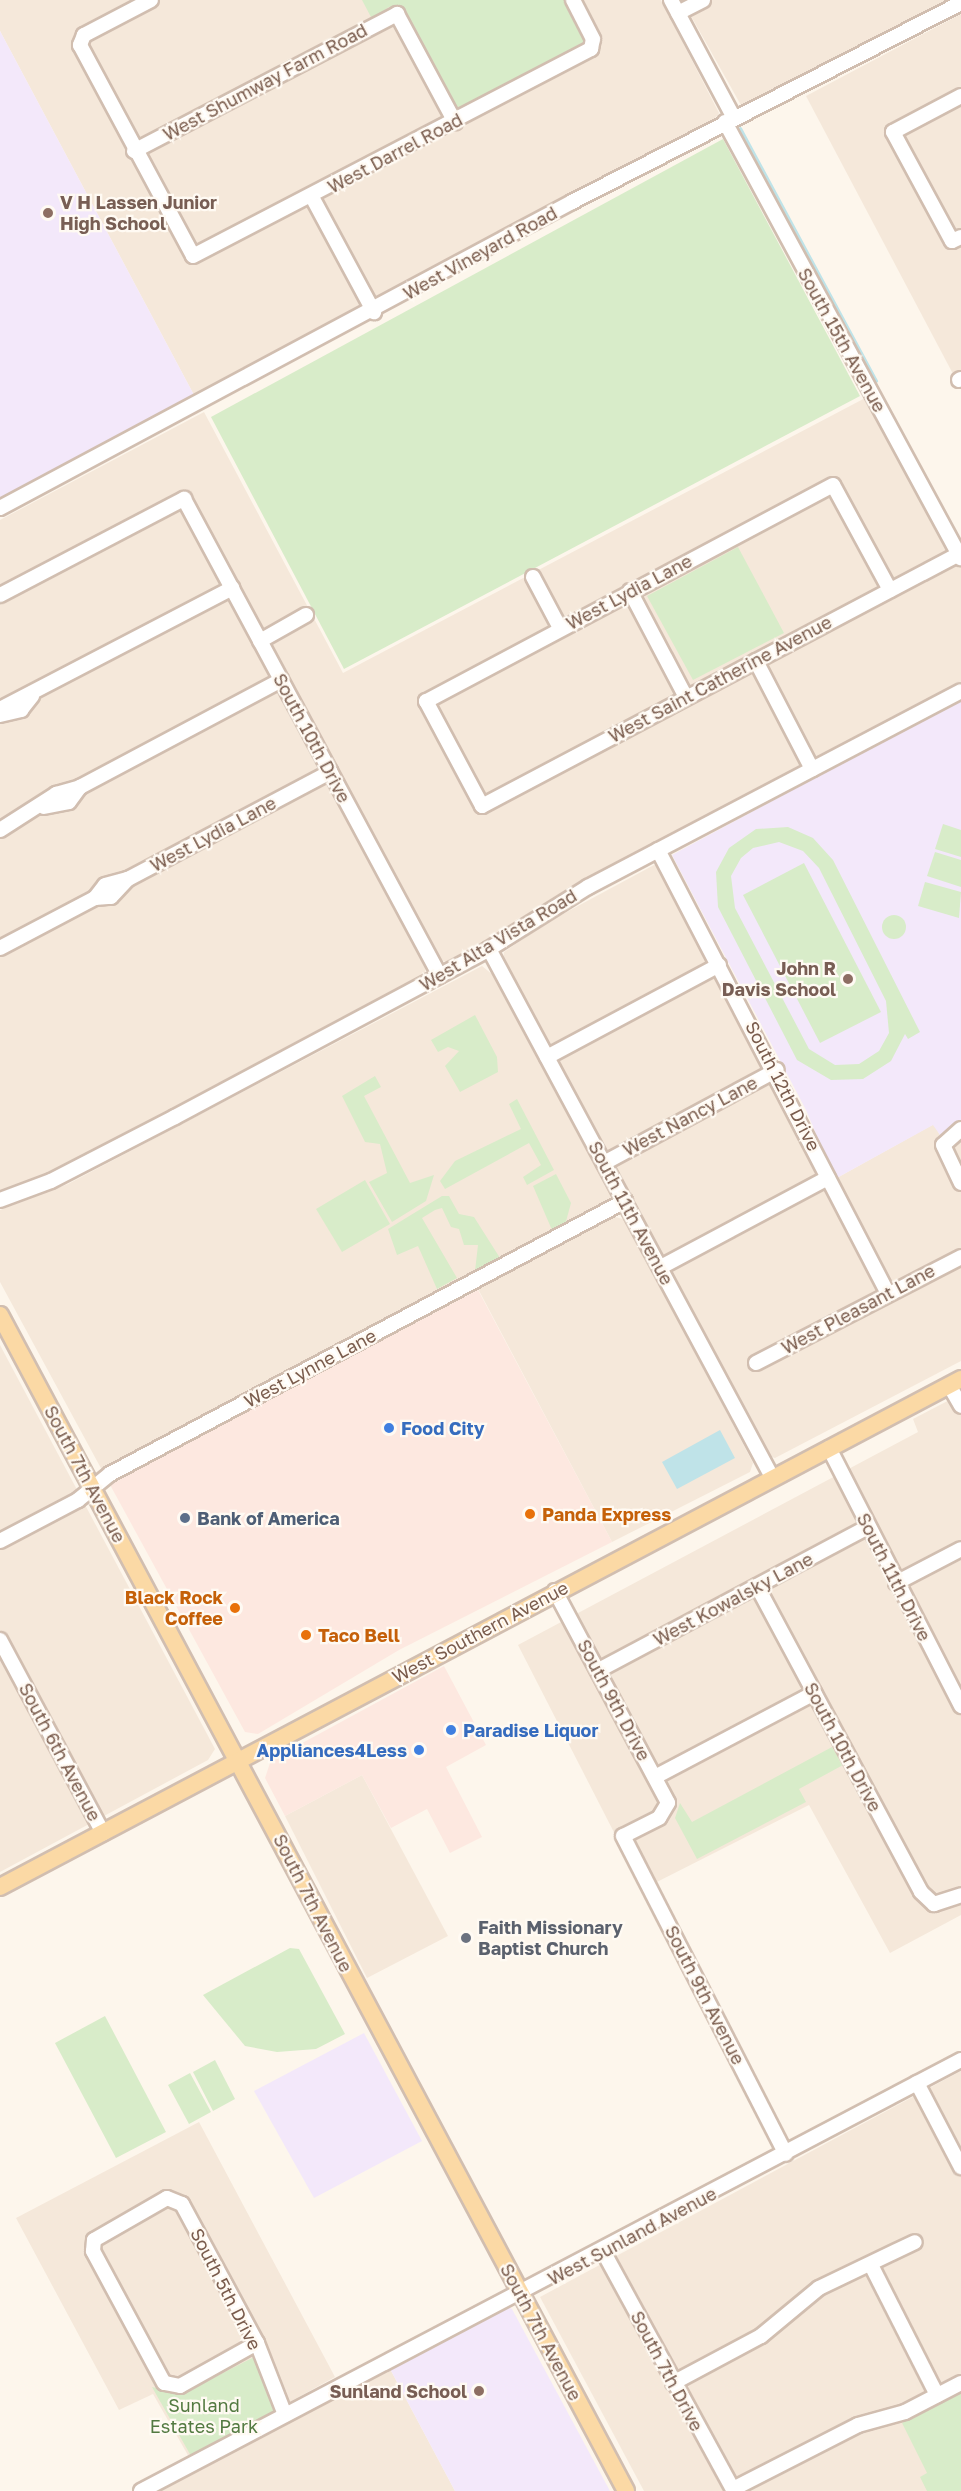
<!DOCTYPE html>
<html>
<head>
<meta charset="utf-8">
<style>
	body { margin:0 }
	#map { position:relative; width:961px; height:2491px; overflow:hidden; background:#fdf6ec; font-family:"Golos Text",sans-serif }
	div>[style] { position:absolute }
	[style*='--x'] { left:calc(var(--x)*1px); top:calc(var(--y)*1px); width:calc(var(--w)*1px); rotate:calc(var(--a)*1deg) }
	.residential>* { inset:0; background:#f5e8da }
	.commercial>* { inset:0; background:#fde8e0 }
	.education>* { inset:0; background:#f3e8fa }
	.green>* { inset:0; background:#d8ecc9 }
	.round { border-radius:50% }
	.water>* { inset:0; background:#bfe3e8 }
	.stream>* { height:3px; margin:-1.5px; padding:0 1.5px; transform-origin:1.5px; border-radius:1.5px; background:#bfe3e8 }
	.roads { filter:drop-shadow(2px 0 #d1beb0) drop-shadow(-2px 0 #d1beb0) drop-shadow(0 2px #d1beb0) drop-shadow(0 -2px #d1beb0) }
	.minor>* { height:14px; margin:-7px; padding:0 7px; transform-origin:7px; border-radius:7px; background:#fff }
	.major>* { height:16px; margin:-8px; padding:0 8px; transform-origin:8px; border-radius:8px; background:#fbd9a5 }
	.dots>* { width:16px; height:16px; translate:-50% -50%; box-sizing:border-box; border:3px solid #fffaf3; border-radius:50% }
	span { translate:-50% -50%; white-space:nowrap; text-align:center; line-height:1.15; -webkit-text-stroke:4.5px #fffaf3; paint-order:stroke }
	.street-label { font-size:18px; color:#7a5c4d }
	.education-label { font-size:18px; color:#785e54; font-weight:700 }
	.left { translate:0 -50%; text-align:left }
	.right { translate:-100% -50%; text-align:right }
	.shop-label { font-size:18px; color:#366cbe; font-weight:700 }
	.food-label { font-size:18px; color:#c56008; font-weight:700 }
	.service-label { font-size:18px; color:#4e5e75; font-weight:700 }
	.worship-label { font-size:18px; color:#5b616d; font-weight:700 }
	.park-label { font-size:18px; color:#537a41 }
</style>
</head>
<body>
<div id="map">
	<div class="residential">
		<i style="clip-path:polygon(0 0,661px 0,719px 113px,712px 122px,194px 395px,0 31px)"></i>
		<i style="clip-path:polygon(682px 0,948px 0,742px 107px)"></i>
		<i style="clip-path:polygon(961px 14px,961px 389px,806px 96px)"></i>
		<i style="clip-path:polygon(869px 396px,961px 565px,961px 681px,575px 886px,449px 963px,441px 960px,366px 820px,353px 826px,426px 964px,425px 976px,49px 1175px,0 1192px,0 520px,204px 412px,343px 673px)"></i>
		<i style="clip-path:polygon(654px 865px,661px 867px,835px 1179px,934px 1124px,940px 1135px,961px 1134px,961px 1361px,775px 1458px,766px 1455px,503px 962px,504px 952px,550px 921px)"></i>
		<i style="clip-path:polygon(482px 966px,493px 975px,613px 1200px,103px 1472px,0 1282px,0 1210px,68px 1184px)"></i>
		<i style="clip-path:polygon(612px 1216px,626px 1220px,753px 1463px,750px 1472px,612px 1542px,477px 1287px)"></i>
		<i style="clip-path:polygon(0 1345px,215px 1749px,208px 1760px,0 1872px)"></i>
		<i style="clip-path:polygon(961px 1394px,961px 1915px,890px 1953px,809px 1805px,643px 1889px,518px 1645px,918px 1432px,913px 1419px)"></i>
		<i style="clip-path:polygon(362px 1775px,448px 1936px,367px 1978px,285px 1816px)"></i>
		<i style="clip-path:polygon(961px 2071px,961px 2491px,644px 2491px,540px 2297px)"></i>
		<i style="clip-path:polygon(199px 2122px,335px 2377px,189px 2457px,153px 2394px,119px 2410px,16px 2218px)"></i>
		<i style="clip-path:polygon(389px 2367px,455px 2491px,158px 2491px)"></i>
	</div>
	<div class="commercial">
		<i style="clip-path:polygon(478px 1290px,612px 1542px,399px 1650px,258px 1734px,245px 1732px,109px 1483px)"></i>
		<i style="clip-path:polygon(444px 1666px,486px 1745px,446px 1767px,482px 1837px,450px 1853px,427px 1809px,391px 1828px,362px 1775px,285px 1816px,265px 1778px,271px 1760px)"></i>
	</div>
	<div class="education">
		<i style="clip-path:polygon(0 31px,194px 395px,0 498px)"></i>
		<i style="clip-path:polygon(961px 699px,961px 1122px,940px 1135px,933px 1125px,835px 1179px,806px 1110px,672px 855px)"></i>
		<i style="clip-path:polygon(364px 2033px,422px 2141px,314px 2198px,254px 2091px)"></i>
		<i style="clip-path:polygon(506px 2306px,512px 2309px,610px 2491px,455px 2491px,389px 2367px)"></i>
	</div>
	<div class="green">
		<i style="clip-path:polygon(362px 0,567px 0,587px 41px,461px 110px,454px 107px,408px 15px,389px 7px,372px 19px)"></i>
		<i style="clip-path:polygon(723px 139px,860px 396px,344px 669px,211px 417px)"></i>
		<i style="clip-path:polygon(738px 547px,784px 633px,693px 680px,647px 596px)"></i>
		<i style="clip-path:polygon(943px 824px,961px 830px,961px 857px,935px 849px)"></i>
		<i style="clip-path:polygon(evenodd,788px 827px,813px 838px,833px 860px,920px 1032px,908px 1039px,905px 1034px,891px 1061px,863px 1079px,831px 1080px,797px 1060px,718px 907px,716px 872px,729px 848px,756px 829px,788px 827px,779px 842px,803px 851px,819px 868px,886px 1001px,889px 1033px,879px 1051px,859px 1064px,835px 1065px,809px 1049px,735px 908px,731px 876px,741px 858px,753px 848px,779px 842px)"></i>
		<i style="clip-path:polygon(935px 852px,961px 860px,961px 887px,927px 876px)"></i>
		<i style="clip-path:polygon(804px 863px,881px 1012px,820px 1043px,743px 895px)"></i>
		<i style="clip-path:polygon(925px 882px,961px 892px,959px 918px,918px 906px)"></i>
		<i class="round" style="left:882px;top:915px;width:24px;height:24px"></i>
		<i style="clip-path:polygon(475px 1015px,497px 1057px,498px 1072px,460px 1092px,445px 1066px,459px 1051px,448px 1047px,438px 1052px,431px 1040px)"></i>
		<i style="clip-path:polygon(375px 1076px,381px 1087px,364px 1096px,410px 1183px,434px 1175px,426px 1201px,392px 1222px,369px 1182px,387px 1173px,380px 1144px,365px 1142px,342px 1096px)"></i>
		<i style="clip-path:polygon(517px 1099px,554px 1170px,527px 1185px,523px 1177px,541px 1165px,529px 1143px,445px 1189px,440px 1181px,455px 1161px,521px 1129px,509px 1104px)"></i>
		<i style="clip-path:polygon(556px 1174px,571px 1203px,565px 1225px,552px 1230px,533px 1186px)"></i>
		<i style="clip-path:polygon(365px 1180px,390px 1224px,342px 1252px,316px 1209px)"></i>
		<i style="clip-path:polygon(442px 1196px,449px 1196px,459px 1214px,474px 1217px,500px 1258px,475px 1271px,478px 1245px,464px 1245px,459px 1229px,451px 1227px,442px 1208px,435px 1210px,422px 1218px,457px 1278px,437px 1289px,418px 1246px,397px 1255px,388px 1229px)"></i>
		<i style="clip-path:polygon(832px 1747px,843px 1765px,799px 1789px,806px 1802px,697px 1859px,675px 1818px,680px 1803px,692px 1822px)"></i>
		<i style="clip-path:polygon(290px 1948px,299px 1949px,345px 2034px,316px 2049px,277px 2052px,245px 2046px,203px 1995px)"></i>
		<i style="clip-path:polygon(105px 2016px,166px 2132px,116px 2158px,55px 2043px)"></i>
		<i style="clip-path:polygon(215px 2060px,235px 2099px,213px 2111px,193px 2072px)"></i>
		<i style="clip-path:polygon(190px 2073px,211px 2112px,189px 2124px,168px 2085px)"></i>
		<i style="clip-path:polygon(254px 2357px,275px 2411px,191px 2456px,152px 2387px,182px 2394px)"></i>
		<i style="clip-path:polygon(961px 2392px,961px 2491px,927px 2491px,920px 2477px,927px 2473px,902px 2423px)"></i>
	</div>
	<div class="water">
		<i style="clip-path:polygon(720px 1430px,735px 1458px,677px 1489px,662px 1462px)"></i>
	</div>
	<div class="stream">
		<i style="--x:740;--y:128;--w:287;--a:61.7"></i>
	</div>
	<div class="roads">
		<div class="minor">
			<i style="--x:151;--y:0;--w:76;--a:152.4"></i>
			<i style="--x:84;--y:35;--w:11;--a:112"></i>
			<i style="--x:80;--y:45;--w:239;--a:61.8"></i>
			<i style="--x:193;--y:256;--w:449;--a:-27.5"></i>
			<i style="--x:591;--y:49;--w:10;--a:-79"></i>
			<i style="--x:593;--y:39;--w:44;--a:-117.1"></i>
			<i style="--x:671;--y:0;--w:134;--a:61.9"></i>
			<i style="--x:678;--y:13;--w:28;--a:-27"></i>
			<i style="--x:961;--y:96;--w:77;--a:152.1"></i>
			<i style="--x:893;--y:132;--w:124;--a:61.6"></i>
			<i style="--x:952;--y:241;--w:10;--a:-24"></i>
			<i style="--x:725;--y:122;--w:496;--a:61.6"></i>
			<i style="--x:134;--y:151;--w:297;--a:-27.5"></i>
			<i style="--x:397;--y:14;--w:123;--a:61.8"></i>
			<i style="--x:312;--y:197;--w:131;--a:61.7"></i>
			<i style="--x:959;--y:380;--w:2;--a:-27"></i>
			<i style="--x:0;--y:508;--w:649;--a:-28.15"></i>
			<i style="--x:572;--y:202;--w:437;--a:-27.1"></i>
			<i style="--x:533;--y:577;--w:58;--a:62.1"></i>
			<i style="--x:890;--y:590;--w:119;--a:-118.5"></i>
			<i style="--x:833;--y:485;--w:461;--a:152"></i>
			<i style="--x:426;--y:701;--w:119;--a:61.9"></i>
			<i style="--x:482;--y:806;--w:539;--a:-27.85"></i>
			<i style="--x:630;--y:591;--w:120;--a:62.2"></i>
			<i style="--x:0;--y:595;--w:208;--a:-27.6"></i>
			<i style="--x:184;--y:499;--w:541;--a:61.78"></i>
			<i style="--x:260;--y:641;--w:53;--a:-29.5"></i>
			<i style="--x:756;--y:661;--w:122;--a:62.6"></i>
			<i style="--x:0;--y:709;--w:262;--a:-27.5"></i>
			<i style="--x:0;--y:715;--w:22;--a:-13"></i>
			<i style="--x:21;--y:710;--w:18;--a:-52"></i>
			<i style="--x:44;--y:807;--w:25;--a:-11"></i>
			<i style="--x:69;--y:802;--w:19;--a:-54"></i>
			<i style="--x:0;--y:830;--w:67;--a:-32.7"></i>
			<i style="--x:56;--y:794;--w:25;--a:-16"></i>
			<i style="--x:80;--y:787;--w:228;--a:-28"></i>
			<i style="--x:658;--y:850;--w:498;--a:62.6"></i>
			<i style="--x:95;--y:898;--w:16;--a:-4"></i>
			<i style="--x:111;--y:897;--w:25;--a:-47"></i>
			<i style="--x:0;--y:948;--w:107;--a:-27.8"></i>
			<i style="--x:95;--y:898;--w:16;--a:-52"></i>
			<i style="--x:105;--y:885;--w:24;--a:-15"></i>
			<i style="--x:128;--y:879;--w:229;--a:-27.9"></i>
			<i style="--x:489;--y:949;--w:599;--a:61.81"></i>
			<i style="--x:547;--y:1057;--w:195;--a:-28.1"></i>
			<i style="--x:961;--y:1129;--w:24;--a:138"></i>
			<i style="--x:943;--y:1145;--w:42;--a:64.7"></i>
			<i style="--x:604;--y:1163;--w:196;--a:-28.3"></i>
			<i style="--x:0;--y:1200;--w:54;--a:-20.4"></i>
			<i style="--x:51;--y:1181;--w:140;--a:-27.3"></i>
			<i style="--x:175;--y:1117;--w:356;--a:-28.1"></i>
			<i style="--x:489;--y:949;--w:117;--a:-32.1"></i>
			<i style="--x:588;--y:887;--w:421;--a:-27.7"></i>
			<i style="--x:661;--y:1267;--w:189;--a:-28.1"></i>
			<i style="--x:756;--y:1363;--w:231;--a:-27.3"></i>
			<i style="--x:949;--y:1385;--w:24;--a:60"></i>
			<i style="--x:829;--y:1448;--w:290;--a:62.9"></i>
			<i style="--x:0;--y:1541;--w:88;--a:-27.7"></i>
			<i style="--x:78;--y:1500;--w:41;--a:-39.1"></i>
			<i style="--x:110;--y:1474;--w:583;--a:-27.93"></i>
			<i style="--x:896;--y:1583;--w:73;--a:-27.6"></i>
			<i style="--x:757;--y:1586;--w:347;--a:61.8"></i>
			<i style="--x:921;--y:1892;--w:18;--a:43"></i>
			<i style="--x:934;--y:1904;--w:28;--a:-18"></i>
			<i style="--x:555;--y:1591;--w:240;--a:61.9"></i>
			<i style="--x:668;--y:1803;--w:17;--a:121"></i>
			<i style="--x:659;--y:1818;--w:40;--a:153.4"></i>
			<i style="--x:623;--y:1836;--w:357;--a:62.9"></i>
			<i style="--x:0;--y:1640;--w:219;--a:61.9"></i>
			<i style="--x:599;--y:1670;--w:305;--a:-28"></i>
			<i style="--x:655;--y:1777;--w:180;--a:-27.8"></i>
			<i style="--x:917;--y:2083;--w:95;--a:62.4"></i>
			<i style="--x:603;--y:2251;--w:271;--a:61.4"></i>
			<i style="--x:733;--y:2489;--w:140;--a:-27.1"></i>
			<i style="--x:858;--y:2425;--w:49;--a:-15.5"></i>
			<i style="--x:905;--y:2412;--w:63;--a:-27.4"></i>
			<i style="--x:871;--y:2265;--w:146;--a:63.1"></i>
			<i style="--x:257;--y:2343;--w:88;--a:150.8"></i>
			<i style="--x:180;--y:2386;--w:16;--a:-169"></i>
			<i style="--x:164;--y:2383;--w:150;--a:-118.3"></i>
			<i style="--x:93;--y:2251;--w:11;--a:-85"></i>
			<i style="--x:94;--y:2240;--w:84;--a:-29.9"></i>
			<i style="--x:167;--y:2198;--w:16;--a:22"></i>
			<i style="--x:182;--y:2204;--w:158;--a:61.7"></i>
			<i style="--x:257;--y:2343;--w:77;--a:68.7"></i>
			<i style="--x:673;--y:2383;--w:100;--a:-28.1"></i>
			<i style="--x:761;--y:2336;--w:75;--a:-39.6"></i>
			<i style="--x:819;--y:2288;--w:106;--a:-25.6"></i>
			<i style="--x:141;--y:2491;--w:926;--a:-27.73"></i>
		</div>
		<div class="major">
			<i style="--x:0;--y:1315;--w:1332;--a:61.97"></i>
			<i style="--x:0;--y:1887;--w:1087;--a:-27.86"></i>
		</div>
	</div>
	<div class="dots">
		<i style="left:48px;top:213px;background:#8d6e63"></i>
		<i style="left:848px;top:979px;background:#8d6e63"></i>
		<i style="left:389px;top:1428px;background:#3f7fe0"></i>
		<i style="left:530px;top:1514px;background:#e8710a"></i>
		<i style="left:185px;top:1518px;background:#5c6f8a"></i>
		<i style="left:235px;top:1608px;background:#e8710a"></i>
		<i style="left:306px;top:1635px;background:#e8710a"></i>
		<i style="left:451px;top:1730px;background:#3f7fe0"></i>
		<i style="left:419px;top:1750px;background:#3f7fe0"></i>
		<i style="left:466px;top:1938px;background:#6b7280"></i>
		<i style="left:479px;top:2391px;background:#8d6e63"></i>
	</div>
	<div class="street-label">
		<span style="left:265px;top:82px;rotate:-28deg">West Shumway Farm Road</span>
		<span style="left:395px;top:153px;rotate:-28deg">West Darrel Road</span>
		<span style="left:480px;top:253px;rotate:-29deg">West Vineyard Road</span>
		<span style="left:842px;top:340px;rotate:61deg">South 15th Avenue</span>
		<span style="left:629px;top:592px;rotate:-28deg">West Lydia Lane</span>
		<span style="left:720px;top:679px;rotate:-28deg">West Saint Catherine Avenue</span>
		<span style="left:312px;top:738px;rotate:62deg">South 10th Drive</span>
		<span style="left:213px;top:834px;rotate:-28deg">West Lydia Lane</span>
		<span style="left:498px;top:940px;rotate:-31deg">West Alta Vista Road</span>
		<span style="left:783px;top:1086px;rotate:63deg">South 12th Drive</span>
		<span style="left:690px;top:1116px;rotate:-28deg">West Nancy Lane</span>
		<span style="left:631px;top:1213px;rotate:62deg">South 11th Avenue</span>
		<span style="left:858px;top:1309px;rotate:-28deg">West Pleasant Lane</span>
		<span style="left:310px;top:1368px;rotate:-28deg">West Lynne Lane</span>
		<span style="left:85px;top:1474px;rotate:62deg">South 7th Avenue</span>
		<span style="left:894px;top:1577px;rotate:63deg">South 11th Drive</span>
		<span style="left:733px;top:1599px;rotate:-28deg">West Kowalsky Lane</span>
		<span style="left:480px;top:1632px;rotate:-28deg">West Southern Avenue</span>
		<span style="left:614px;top:1700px;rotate:62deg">South 9th Drive</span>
		<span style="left:843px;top:1747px;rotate:62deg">South 10th Drive</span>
		<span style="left:60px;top:1752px;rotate:62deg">South 6th Avenue</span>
		<span style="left:313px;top:1903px;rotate:63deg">South 7th Avenue</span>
		<span style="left:705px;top:1995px;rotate:63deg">South 9th Avenue</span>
		<span style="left:632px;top:2236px;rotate:-28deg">West Sunland Avenue</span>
		<span style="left:226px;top:2289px;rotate:63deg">South 5th Drive</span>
		<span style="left:541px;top:2332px;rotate:62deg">South 7th Avenue</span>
		<span style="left:667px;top:2371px;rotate:62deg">South 7th Drive</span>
	</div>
	<div class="education-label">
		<span class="left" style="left:60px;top:213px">V H Lassen Junior<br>High School</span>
		<span class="right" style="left:836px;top:979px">John R<br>Davis School</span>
		<span class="right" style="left:467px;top:2391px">Sunland School</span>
	</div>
	<div class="shop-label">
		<span class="left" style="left:401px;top:1428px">Food City</span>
		<span class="left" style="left:463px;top:1730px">Paradise Liquor</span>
		<span class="right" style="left:407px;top:1750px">Appliances4Less</span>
	</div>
	<div class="food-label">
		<span class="left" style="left:542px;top:1514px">Panda Express</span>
		<span class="right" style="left:223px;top:1608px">Black Rock<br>Coffee</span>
		<span class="left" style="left:318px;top:1635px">Taco Bell</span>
	</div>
	<div class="service-label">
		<span class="left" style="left:197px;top:1518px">Bank of America</span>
	</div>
	<div class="worship-label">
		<span class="left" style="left:478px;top:1938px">Faith Missionary<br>Baptist Church</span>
	</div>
	<div class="park-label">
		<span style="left:204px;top:2416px">Sunland<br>Estates Park</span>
	</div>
</div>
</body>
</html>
